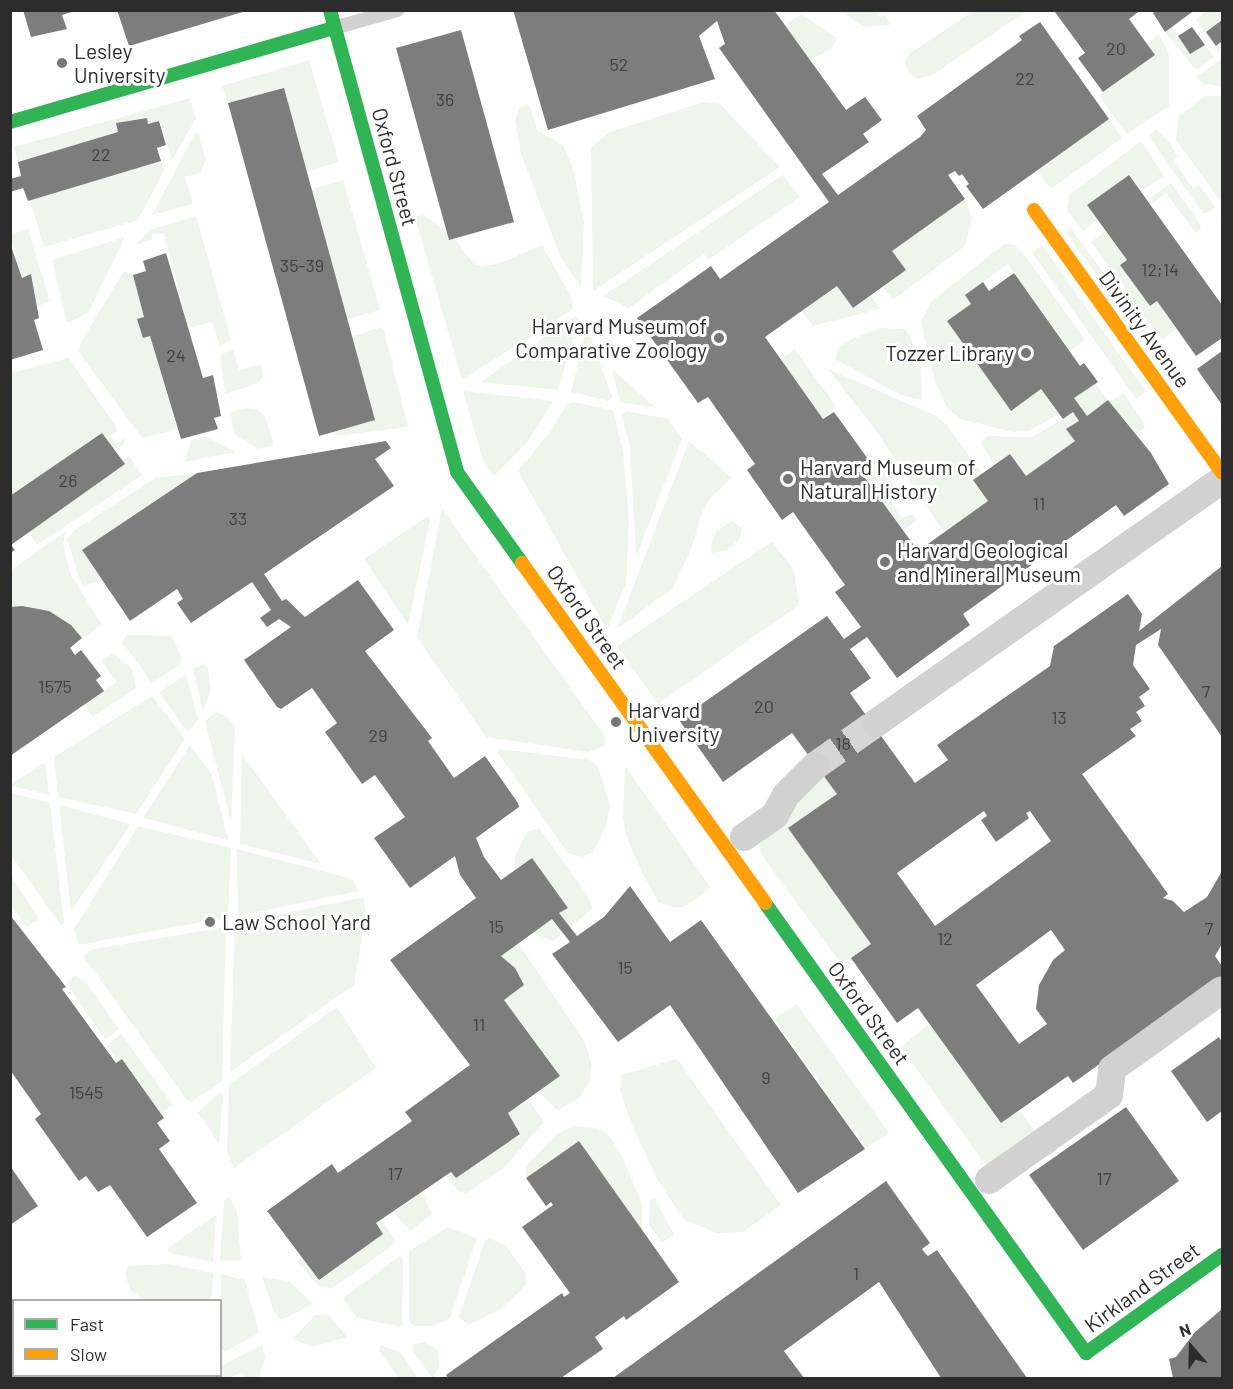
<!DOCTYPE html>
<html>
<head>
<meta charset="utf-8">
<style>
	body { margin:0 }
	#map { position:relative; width:1233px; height:1389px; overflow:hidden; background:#fff; font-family:Barlow,sans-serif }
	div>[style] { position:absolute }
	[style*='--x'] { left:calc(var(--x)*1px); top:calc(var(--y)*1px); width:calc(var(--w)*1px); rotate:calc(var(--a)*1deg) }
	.green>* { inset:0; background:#eef5ea }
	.building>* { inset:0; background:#7d7d7d }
	.street-tunnel>* { height:28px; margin-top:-14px; transform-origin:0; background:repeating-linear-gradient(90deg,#d5d5d5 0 28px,transparent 0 42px) }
	.lane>* { height:14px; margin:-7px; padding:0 7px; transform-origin:7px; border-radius:7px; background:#d1d1d1 }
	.street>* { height:28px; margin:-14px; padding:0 14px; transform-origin:14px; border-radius:14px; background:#d1d1d1 }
	.fast>* { height:14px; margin:-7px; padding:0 7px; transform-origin:7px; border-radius:7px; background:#30b455 }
	.slow>* { height:14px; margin:-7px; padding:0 7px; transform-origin:7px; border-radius:7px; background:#ff9f0a }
	.dots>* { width:16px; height:16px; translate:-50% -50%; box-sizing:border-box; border:3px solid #fff; border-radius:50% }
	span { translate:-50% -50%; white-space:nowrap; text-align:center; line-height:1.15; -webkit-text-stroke:6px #fff; paint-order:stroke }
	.number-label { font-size:18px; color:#404040 }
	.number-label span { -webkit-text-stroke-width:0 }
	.poi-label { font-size:21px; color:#2c2c2c }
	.left { translate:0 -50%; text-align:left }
	.right { translate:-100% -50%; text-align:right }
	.street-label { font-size:21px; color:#2c2c2c }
	.frame { position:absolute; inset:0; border:12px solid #2c2c2c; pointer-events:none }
	.legend { position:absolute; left:12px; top:1299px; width:210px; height:78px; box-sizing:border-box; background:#fff; border:2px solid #ababab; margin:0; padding:8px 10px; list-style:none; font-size:18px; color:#2c2c2c }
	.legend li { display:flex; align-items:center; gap:12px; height:30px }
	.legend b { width:30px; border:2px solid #ababab }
	.north { position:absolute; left:1161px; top:1317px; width:60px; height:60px; -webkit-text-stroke:4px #fff; paint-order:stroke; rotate:340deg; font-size:16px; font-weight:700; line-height:24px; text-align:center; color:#2c2c2c }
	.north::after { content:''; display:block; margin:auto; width:21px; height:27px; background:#2c2c2c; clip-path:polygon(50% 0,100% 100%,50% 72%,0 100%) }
</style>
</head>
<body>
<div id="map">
	<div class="green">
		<i style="clip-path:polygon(975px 10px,1026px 11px,933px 75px,916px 79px,908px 72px,905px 62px,909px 54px)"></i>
		<i style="clip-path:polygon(840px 11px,876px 11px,880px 17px,885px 14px,890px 25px,865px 27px)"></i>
		<i style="clip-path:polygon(1207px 11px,1222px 11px,1222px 20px,1206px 32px,1216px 46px,1222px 41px,1219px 54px,1196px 19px)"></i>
		<i style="clip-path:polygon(802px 14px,837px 38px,832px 48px,811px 60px,785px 25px)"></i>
		<i style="clip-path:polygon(1172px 27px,1190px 54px,1205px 45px,1214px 57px,1196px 70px,1165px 32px)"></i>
		<i style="clip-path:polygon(1159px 34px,1169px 55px,1169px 106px,1127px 134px,1099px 96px,1155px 55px,1147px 44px)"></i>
		<i style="clip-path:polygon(1222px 58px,1222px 87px,1202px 83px,1197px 77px)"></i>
		<i style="clip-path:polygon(309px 60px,339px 162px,307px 171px,284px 88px,228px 103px,222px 86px)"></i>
		<i style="clip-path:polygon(1205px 96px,1222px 96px,1222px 203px,1176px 140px,1179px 116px)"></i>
		<i style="clip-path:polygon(190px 98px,196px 119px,172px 160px,160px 121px,148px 124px,146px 118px,116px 123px,118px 132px,18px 162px,14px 147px)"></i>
		<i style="clip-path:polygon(704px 102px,720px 104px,780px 167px,593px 291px,591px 147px,610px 132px)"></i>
		<i style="clip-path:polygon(529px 105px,538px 131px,563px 145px,573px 168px,584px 223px,581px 287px,561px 258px,521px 154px,515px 120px,521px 106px)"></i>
		<i style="clip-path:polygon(1109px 119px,1122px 138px,1051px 189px,1037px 170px)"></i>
		<i style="clip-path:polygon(1156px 129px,1169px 142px,1178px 157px,1173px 161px,1193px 188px,1199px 185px,1215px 207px,1210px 212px,1203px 213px,1149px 137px)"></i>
		<i style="clip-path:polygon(195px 133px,199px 133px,206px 160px,200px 173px,185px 177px,193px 204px,152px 215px)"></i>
		<i style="clip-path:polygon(1141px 141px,1164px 176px,1141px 192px,1128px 175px,1087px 205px,1098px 219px,1083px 231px,1067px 211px,1069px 195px)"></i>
		<i style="clip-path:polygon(161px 161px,164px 170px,138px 220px,44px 247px,30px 200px)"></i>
		<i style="clip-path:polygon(783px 175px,800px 197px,708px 260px,704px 254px,629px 308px,603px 296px)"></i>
		<i style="clip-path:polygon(343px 180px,380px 310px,347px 319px,312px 189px)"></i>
		<i style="clip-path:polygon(1171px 183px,1199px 222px,1201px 228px,1196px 233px,1166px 193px,1150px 205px,1147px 200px)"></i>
		<i style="clip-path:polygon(965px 199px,972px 218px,965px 246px,893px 300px,883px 287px,906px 270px,892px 251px)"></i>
		<i style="clip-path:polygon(424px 215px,452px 236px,474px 264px,481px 266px,498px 264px,542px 245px,571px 297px,573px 309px,462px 380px,415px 217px)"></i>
		<i style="clip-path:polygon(196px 216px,231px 340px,220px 346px,212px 322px,188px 328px,164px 233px,152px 234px,151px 240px,135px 245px,150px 230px)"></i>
		<i style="clip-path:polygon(10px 225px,13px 233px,28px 229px,50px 302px,37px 306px,31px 275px,22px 278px,11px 241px)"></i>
		<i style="clip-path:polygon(1069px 226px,1175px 369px,1167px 374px,1067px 233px)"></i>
		<i style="clip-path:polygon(1106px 231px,1127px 260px,1150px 306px,1157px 301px,1176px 329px,1162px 340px,1091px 242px)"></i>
		<i style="clip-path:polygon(125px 237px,88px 313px,67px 323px,52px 260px)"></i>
		<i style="clip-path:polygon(1004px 244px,1015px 245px,1023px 253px,1085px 340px,1070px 351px,1008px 264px,965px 295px,971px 304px,947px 321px,1011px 411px,1041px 389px,1059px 414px,1029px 431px,1013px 432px,960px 419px,947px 407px,935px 382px,921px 322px,932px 301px)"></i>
		<i style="clip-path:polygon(1042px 245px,1146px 392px,1136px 399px,1032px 252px)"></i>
		<i style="clip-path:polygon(124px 271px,133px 275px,144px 317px,138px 319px,143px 337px,150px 336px,177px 429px,142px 438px,79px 352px,81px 342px)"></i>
		<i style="clip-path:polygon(837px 286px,853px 308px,871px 296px,880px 309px,813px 326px,802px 311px)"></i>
		<i style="clip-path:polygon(575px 316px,579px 318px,558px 390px,481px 382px)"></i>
		<i style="clip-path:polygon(383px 327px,408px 427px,337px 436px,335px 431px,375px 420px,352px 336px)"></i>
		<i style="clip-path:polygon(587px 327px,612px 397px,609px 401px,571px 392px)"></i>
		<i style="clip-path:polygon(880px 328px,905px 329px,910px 336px,920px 364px,922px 400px,901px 395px,835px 359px,839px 348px,854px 338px)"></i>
		<i style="clip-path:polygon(233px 349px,239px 370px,261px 364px,263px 377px,258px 383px,225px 394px,220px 355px)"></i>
		<i style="clip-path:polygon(795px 350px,836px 406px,823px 419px,780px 359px)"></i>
		<i style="clip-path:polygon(69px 358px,118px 430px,110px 436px,117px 444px,125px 438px,124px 445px,11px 496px,11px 373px)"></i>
		<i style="clip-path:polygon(612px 369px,656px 408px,620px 402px)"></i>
		<i style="clip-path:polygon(828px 369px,934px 415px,946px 424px,983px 474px,973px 481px,988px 501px,944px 532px,874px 428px)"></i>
		<i style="clip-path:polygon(1095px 383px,1108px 400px,1087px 416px,1074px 398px)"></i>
		<i style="clip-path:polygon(463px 391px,553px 401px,527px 443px,494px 476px,483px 460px)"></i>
		<i style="clip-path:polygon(1123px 393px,1143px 421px,1144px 428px,1136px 434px,1110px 402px)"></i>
		<i style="clip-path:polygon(573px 402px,613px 410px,623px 451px,629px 522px,626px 583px,607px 630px,518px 471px,551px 431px,567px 404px)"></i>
		<i style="clip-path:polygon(245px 408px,256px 409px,265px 416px,274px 445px,258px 449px,235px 435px,230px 412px)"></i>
		<i style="clip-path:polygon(626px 411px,668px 419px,682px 439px,636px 557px,630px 448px,622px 415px)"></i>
		<i style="clip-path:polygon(1074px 413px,1079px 421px,1067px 429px,1075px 441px,1026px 476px,994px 465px,981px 443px,987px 436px,1032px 437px)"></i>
		<i style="clip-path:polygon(205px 436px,236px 452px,185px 462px,191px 440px)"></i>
		<i style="clip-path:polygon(689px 441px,732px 478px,711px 497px,703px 511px,690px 552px,673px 588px,617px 629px)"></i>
		<i style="clip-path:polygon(869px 451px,898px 493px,888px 499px,902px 518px,912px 514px,917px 520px,903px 531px,857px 467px)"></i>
		<i style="clip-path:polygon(129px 456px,142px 475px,37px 545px,29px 532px)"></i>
		<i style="clip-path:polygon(197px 473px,82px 550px,102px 581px,82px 586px,67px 539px,75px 530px,155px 478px)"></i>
		<i style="clip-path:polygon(442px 509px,606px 738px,605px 746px,588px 752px,486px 737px,417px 637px)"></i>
		<i style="clip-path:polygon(428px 516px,430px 520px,408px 625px,364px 559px)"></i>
		<i style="clip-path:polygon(733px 521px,742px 528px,740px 539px,727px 550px,712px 554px,711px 545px,717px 530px)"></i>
		<i style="clip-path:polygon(66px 531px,63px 543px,70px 573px,102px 625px,82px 638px,49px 611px,11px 607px,10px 571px)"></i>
		<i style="clip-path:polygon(772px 542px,794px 570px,799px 605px,658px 704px,617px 646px)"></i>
		<i style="clip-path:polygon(126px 635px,171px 636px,182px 657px,181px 664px,152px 683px,122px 642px)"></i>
		<i style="clip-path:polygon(114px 653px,132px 669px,136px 688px,92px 717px,84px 704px,117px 682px,101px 660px)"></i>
		<i style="clip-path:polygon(203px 664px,208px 668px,211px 690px,203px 711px,193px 669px)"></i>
		<i style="clip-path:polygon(186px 675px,198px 719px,188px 733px,159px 692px)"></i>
		<i style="clip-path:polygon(152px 696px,185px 739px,136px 814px,58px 797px,54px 757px)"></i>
		<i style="clip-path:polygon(216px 712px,228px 717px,235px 727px,231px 823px,205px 721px)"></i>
		<i style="clip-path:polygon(190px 745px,212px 775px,228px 840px,143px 818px)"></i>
		<i style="clip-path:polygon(500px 749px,590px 760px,598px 766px,610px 806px,606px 826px,593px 852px,582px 857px,568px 853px,497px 752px)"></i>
		<i style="clip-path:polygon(242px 754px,321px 864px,240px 844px)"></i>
		<i style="clip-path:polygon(45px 762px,49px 795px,11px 786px,11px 784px)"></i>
		<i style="clip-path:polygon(625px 766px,711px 888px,686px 906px,675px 908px,658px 902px,642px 872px,627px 838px,623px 818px)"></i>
		<i style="clip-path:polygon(822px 774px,837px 794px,788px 828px,871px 944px,851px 958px,855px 963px,845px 969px,763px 857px,759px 844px,761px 837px)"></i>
		<i style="clip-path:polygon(10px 793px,50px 803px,64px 923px,61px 925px,11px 855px)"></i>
		<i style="clip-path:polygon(59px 805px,131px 824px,71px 911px)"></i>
		<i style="clip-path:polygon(138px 826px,231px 848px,228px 917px,79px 945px,74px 929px)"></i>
		<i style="clip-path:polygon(539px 828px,588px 896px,592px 909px,553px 941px,532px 933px,567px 907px,532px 858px,516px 869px,514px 859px,527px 832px)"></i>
		<i style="clip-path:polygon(237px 849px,353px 879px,358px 891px,238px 916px)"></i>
		<i style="clip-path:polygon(11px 876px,37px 916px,38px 920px,26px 927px,11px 905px)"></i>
		<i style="clip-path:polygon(359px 898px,364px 899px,366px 913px,354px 985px,230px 1072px,235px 923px)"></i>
		<i style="clip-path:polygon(226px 927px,222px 1081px,192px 1102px,186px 1099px,84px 957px,89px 950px)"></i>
		<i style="clip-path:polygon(518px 943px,586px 1044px,591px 1064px,589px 1082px,580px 1097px,558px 1111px,539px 1092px,560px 1075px,504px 1000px,524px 985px,515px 968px,501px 956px)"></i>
		<i style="clip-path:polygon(75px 975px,88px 985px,119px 1029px,105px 1039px,67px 984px)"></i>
		<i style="clip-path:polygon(797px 1004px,889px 1133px,866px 1148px,774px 1019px)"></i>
		<i style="clip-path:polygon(337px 1007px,376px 1068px,234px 1168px,227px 1152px,229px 1085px)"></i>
		<i style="clip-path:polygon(929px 1024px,1001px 1123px,1019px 1110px,1036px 1133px,992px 1166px,985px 1164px,901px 1047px)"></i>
		<i style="clip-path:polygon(121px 1034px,173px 1105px,161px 1113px,122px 1058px,118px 1060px,107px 1045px)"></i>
		<i style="clip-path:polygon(677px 1059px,781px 1205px,743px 1232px,717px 1233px,684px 1220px,657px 1179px,631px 1123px,620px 1090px,621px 1075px)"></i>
		<i style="clip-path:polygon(220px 1092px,223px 1094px,219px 1144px,198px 1112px)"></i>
		<i style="clip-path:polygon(528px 1099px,544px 1122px,504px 1168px,466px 1193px,458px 1191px,446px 1176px,451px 1172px,456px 1178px,520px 1134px,508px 1113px)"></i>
		<i style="clip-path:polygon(574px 1126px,596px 1128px,609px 1135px,623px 1158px,642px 1204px,642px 1230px,579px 1141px,526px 1178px,526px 1166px,558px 1133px)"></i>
		<i style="clip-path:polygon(422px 1192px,432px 1214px,410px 1231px,394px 1212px)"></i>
		<i style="clip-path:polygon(229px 1196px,237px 1211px,241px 1261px,220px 1260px,224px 1201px)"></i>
		<i style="clip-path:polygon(655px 1198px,674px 1235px,662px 1242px,649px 1225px,650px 1201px)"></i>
		<i style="clip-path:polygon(216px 1215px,213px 1262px,169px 1253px,167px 1248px)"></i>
		<i style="clip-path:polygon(382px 1220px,395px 1240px,392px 1246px,332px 1288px,317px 1285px,297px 1261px,302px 1257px,319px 1280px,383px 1234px,376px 1223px)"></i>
		<i style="clip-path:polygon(448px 1227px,477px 1238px,450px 1318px,434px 1326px,414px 1326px,409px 1321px,409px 1251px)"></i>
		<i style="clip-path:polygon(490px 1238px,507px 1247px,526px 1274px,526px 1285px,501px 1309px,468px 1325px,459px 1317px,485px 1241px)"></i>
		<i style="clip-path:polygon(400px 1256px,403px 1260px,402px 1327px,357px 1318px,343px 1298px)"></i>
		<i style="clip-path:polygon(168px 1264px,213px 1273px,211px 1300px,144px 1300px,130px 1290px,125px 1274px,128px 1266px)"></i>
		<i style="clip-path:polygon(221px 1274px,245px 1280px,259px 1333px,225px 1352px,221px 1347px)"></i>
		<i style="clip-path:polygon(262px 1277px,289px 1281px,313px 1304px,281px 1320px,274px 1312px)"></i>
		<i style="clip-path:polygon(328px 1314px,347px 1337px,313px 1347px,293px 1339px,315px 1315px)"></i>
		<i style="clip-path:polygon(423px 1342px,437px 1349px,439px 1367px,433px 1378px,414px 1353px,413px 1345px)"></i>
		<i style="clip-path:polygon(262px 1345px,265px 1357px,259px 1378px,245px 1378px,241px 1372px,230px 1378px,198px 1378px,220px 1376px,221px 1366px)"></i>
		<i style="clip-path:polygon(381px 1345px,400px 1352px,418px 1378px,399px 1378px,379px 1351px)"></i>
	</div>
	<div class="building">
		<i style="clip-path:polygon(23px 10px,75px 10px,75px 11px,62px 15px,67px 29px,31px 37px)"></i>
		<i style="clip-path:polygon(117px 10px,246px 10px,246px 11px,129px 46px)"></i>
		<i style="clip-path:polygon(evenodd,513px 10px,774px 10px,846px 110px,865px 97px,882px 120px,863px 134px,869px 142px,822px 174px,838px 195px,920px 137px,926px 130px,917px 116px,1022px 40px,1019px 36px,1040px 22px,1109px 119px,983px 209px,966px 186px,969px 184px,962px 174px,959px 176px,955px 171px,948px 175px,965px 199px,892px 251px,906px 270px,853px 308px,837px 286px,765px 337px,823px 419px,834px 412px,868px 459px,857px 467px,918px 551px,988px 501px,973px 480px,1010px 454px,1026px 476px,1075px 441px,1066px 429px,1079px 421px,1073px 412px,1063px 419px,1041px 389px,1011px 411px,947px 321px,971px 304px,965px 295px,983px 282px,989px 291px,1014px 273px,1080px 366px,1084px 363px,1098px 382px,1074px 398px,1087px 416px,1108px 400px,1151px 453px,1169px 484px,1124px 516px,1116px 505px,963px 614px,970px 625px,897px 678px,867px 637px,850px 649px,871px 678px,850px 693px,915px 783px,948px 760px,937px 745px,1050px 666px,1054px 646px,1128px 594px,1142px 614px,1139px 631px,1222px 566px,1222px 737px,1158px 645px,1161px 629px,1136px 645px,1133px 665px,1150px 689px,1139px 697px,1145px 706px,1136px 712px,1142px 721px,1130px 729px,1136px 736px,1082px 774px,1168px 894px,1163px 898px,1173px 901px,1184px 912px,1207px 897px,1222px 871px,1222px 944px,1215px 956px,1222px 966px,1222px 977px,1073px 1083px,1068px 1076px,1001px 1123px,918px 1008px,897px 1023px,851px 958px,871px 944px,788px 828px,837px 794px,792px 733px,723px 782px,679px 720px,827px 616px,844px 639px,861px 627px,835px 592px,845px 585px,793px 512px,782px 520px,747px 470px,755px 464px,708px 397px,698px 403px,637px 318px,711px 266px,720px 279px,829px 202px,719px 48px,725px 44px,717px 21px,699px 36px,715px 79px,548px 130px,513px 10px,984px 811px,987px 816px,981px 820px,996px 842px,1029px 818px,1026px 813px,1030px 811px,1051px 841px,935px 926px,897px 873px,984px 811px,513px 10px,1051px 930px,1065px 950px,1053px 960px,1039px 985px,1036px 1009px,1047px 1024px,1019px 1044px,976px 985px,1051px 930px)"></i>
		<i style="clip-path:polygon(1141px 10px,1129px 19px,1155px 55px,1103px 92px,1078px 58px,1085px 53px,1055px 12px)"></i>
		<i style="clip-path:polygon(1157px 10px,1195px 10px,1165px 32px,1153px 13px)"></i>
		<i style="clip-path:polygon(1222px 20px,1222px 41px,1216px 46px,1206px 32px)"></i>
		<i style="clip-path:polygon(1192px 27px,1205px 45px,1190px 54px,1178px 36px)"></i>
		<i style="clip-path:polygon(461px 30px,514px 222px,449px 240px,396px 48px)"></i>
		<i style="clip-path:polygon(284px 88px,375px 420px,319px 436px,228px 103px)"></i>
		<i style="clip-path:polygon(147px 118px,148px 124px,159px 121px,166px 145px,157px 148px,161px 161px,28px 201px,23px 188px,10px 192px,10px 179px,21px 176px,18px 162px,118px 132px,116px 123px)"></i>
		<i style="clip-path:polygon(1129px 175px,1222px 305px,1222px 338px,1196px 356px,1157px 301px,1150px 306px,1120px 265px,1127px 260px,1087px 205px)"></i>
		<i style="clip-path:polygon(10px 243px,22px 278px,31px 274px,39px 318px,34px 320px,43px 350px,10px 360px)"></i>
		<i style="clip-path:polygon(166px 253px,203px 378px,213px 375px,221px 416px,214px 418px,218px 429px,181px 439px,150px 336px,143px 338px,137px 319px,144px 317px,133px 275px,146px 271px,143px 261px)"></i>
		<i style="clip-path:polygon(1222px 351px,1222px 405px,1197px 369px)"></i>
		<i style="clip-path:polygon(102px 433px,125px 464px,11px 545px,15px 550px,10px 553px,10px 496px)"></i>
		<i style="clip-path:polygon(386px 441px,391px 448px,375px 459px,394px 486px,264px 574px,282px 601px,286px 599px,305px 617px,358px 580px,394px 630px,365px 651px,432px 738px,428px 741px,454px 778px,485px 756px,518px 803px,519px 807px,476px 838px,484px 857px,501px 880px,532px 858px,568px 908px,559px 913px,577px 936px,604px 917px,630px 886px,670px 942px,701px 920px,865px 1149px,798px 1193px,670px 1005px,618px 1042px,552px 954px,570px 942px,552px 919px,501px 956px,515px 968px,524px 985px,504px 1000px,560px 1076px,508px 1113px,520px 1134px,456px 1178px,451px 1172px,376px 1223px,383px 1234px,319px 1280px,267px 1211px,332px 1164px,338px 1173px,412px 1121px,405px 1112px,470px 1065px,390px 960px,476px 898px,460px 875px,455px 856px,410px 888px,374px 838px,405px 817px,375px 775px,362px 784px,325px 732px,337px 723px,312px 688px,281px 709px,277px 707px,244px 660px,291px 627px,279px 619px,267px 627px,260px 618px,271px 610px,252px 582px,191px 623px,177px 603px,183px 599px,177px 589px,130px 621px,82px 550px,197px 473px)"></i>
		<i style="clip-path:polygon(22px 606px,49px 611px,71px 625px,82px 638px,70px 648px,75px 655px,81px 650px,101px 676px,96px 680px,104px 691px,10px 756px,10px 607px)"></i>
		<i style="clip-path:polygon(10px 915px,66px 987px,62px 989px,116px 1063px,122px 1059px,164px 1118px,157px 1123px,170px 1141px,159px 1149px,197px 1203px,147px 1237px,110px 1185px,98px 1192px,86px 1176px,79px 1181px,35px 1119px,41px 1114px,10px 1070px)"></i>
		<i style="clip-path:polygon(1219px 1037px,1222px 1042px,1222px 1111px,1207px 1122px,1171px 1071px)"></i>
		<i style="clip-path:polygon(1126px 1107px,1179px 1181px,1083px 1250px,1029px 1175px)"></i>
		<i style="clip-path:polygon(579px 1141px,679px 1282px,626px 1320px,624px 1316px,595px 1337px,603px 1349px,561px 1378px,448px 1378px,446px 1375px,562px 1293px,564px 1297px,570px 1293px,522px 1227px,553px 1205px,551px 1202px,546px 1206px,526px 1178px)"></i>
		<i style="clip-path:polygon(10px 1166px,38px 1206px,10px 1225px)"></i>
		<i style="clip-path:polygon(886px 1181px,930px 1243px,922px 1249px,925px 1253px,928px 1256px,937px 1250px,1027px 1378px,941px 1378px,879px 1282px,784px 1351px,804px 1378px,613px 1378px)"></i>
		<i style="clip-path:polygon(1222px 1309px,1222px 1378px,1173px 1378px,1169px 1359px,1176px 1357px,1195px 1332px)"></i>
		<i style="clip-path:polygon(14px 1320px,14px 1376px,158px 1376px,10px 1378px)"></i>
	</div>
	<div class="street-tunnel">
		<i style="--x:815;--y:766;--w:75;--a:-35.2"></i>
	</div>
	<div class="lane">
		<i style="--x:334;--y:28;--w:66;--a:-15.9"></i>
	</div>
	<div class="street">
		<i style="--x:876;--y:723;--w:423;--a:-35.1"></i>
		<i style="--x:744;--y:837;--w:38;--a:-35"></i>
		<i style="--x:775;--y:815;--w:23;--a:-61"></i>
		<i style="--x:786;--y:795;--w:41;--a:-45"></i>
		<i style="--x:989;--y:1180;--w:147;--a:-35.3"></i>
		<i style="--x:1109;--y:1095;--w:26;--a:-83"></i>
		<i style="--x:1112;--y:1069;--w:135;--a:-35.7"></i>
	</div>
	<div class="fast">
		<i style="--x:330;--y:10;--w:479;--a:74.6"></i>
		<i style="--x:457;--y:472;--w:112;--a:54.5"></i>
		<i style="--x:10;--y:122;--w:337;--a:-16.2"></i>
		<i style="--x:765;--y:903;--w:553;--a:54.5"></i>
		<i style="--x:1086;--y:1353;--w:168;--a:-35.8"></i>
	</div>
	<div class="slow">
		<i style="--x:1034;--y:210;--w:323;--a:54.4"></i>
		<i style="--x:522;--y:563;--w:418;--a:54.4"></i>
	</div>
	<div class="dots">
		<i style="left:62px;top:63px;background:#767676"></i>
		<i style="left:719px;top:338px;background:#767676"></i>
		<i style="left:1026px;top:353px;background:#767676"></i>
		<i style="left:788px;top:479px;background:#767676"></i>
		<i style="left:885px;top:562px;background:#767676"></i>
		<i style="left:616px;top:722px;background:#767676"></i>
		<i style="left:210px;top:922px;background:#767676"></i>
	</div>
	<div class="number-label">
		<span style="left:1116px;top:48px">20</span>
		<span style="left:619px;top:64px">52</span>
		<span style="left:1025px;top:78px">22</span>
		<span style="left:445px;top:99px">36</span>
		<span style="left:101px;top:154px">22</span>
		<span style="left:302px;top:265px">35-39</span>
		<span style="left:1160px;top:269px">12;14</span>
		<span style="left:176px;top:355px">24</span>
		<span style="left:68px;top:480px">26</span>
		<span style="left:1039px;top:503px">11</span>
		<span style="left:238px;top:518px">33</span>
		<span style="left:55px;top:686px">1575</span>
		<span style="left:1206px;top:691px">7</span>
		<span style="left:764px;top:706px">20</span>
		<span style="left:1059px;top:717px">13</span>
		<span style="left:378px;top:735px">29</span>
		<span style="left:843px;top:743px">18</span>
		<span style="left:496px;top:926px">15</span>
		<span style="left:1209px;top:928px">7</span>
		<span style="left:945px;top:938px">12</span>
		<span style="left:625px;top:967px">15</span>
		<span style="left:479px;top:1024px">11</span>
		<span style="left:766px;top:1077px">9</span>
		<span style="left:86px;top:1092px">1545</span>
		<span style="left:395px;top:1173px">17</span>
		<span style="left:1104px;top:1178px">17</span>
		<span style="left:856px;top:1273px">1</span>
	</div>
	<div class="poi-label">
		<span class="left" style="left:74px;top:63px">Lesley<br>University</span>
		<span class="right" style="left:707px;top:338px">Harvard Museum of<br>Comparative Zoology</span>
		<span class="right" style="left:1014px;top:353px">Tozzer Library</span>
		<span class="left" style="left:800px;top:479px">Harvard Museum of<br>Natural History</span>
		<span class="left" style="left:897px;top:562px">Harvard Geological<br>and Mineral Museum</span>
		<span class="left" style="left:628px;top:722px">Harvard<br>University</span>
		<span class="left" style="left:222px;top:922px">Law School Yard</span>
	</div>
	<div class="street-label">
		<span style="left:395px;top:167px;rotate:75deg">Oxford Street</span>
		<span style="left:1145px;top:329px;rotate:54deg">Divinity Avenue</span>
		<span style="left:587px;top:617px;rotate:55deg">Oxford Street</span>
		<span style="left:869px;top:1013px;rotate:54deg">Oxford Street</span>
		<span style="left:1142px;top:1287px;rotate:-36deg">Kirkland Street</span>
	</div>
	<div class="frame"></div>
	<ul class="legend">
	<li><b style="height:8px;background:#30b455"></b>Fast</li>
	<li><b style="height:8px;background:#ff9f0a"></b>Slow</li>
	</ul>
	<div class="north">N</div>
</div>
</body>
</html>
